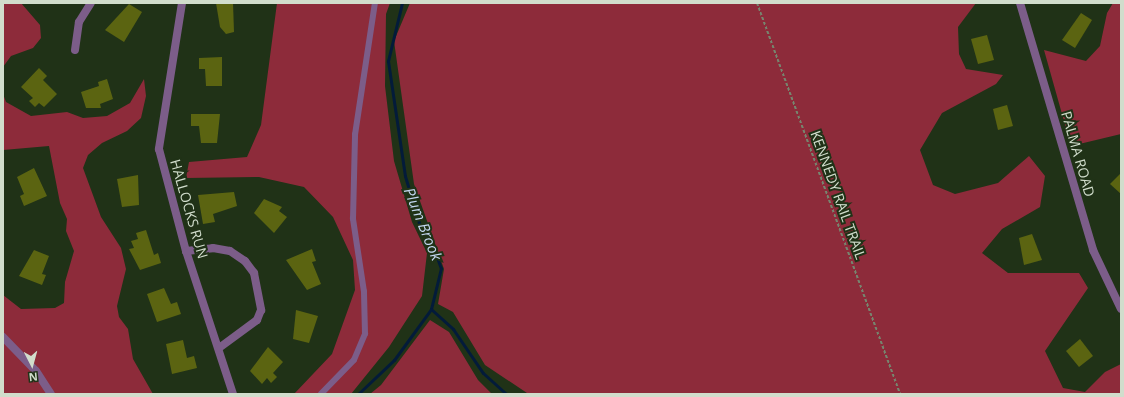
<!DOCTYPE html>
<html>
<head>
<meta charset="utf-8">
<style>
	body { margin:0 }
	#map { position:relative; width:1124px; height:397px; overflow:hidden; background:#203217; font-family:"Open Sans",sans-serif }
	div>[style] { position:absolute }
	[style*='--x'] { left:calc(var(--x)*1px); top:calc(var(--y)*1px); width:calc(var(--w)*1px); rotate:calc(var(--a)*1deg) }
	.green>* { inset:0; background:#8d2b3a }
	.stream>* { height:3px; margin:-1.5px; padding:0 1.5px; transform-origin:1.5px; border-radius:1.5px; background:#031b3a }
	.building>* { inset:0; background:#5b6411 }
	.path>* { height:2px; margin-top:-1px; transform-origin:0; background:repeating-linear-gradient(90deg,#76866f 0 3px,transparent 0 5px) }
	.lane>* { height:5.5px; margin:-2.75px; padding:0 2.75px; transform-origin:2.75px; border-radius:2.75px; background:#7c5d89 }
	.street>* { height:8px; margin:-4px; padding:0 4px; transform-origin:4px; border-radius:4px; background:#7c5d89 }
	span { translate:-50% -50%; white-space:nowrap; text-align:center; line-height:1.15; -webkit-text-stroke:4px #203217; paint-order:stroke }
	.street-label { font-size:14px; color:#d1ddcc }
	.water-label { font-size:15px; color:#c4d7f0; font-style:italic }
	.frame { position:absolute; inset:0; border:4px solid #d1ddcc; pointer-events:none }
	.north { position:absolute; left:12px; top:345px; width:40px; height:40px; -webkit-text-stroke:3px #203217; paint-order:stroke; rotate:174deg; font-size:11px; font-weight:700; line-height:16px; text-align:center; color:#d1ddcc }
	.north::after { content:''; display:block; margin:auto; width:14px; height:18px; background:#d1ddcc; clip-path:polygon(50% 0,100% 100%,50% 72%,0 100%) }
</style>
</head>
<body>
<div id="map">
	<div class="green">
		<i style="clip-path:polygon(3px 3px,21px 3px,40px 25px,41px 38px,33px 48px,11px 56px,3px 67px)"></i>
		<i style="clip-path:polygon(277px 3px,390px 3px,386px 14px,385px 86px,394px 161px,412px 222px,427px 253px,422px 296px,389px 347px,351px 394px,294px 394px,332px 354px,355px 290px,353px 260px,333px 217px,304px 187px,259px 177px,186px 178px,189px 162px,247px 157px,261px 125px)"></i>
		<i style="clip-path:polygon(410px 3px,976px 3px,958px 27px,959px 54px,966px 69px,1003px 75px,996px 84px,942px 113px,920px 150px,933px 185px,955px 194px,998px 183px,1029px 156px,1045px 176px,1040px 207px,1002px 229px,982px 253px,1008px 273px,1079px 273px,1088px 288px,1045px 351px,1063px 388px,1085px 392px,1105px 372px,1121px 364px,1121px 394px,527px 393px,485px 365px,453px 312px,438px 304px,444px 269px,414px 184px,394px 41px)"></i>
		<i style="clip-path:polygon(1113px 3px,1121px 3px,1121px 134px,1071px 146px,1044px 50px,1086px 61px,1100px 46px,1107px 13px)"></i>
		<i style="clip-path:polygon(144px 79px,146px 96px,141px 118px,127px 131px,102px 143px,88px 155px,83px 168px,101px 217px,121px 248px,126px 269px,117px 306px,119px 317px,128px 329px,133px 359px,153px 394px,3px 394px,3px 295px,21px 309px,55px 308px,64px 303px,65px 282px,74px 251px,66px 231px,67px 219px,60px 203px,49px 146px,3px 150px,3px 94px,6px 102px,31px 116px,67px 112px,83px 118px,107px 116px,130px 103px)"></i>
		<i style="clip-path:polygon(430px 320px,449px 332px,478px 380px,492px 394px,370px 394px,381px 385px)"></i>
	</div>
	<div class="stream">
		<i style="--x:402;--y:3;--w:60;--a:103.6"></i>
		<i style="--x:388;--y:61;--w:116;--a:81.6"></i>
		<i style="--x:405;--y:176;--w:49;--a:73.4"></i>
		<i style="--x:419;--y:223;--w:22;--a:56"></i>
		<i style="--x:431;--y:241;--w:29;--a:70"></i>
		<i style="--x:441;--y:268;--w:42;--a:103.7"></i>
		<i style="--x:431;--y:309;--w:30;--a:42"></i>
		<i style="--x:453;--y:329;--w:53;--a:55.7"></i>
		<i style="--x:483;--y:373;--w:31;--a:42"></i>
		<i style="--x:358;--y:394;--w:50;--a:-43.4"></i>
		<i style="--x:394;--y:360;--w:63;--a:-54"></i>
	</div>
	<div class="building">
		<i style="clip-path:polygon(216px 3px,233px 3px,234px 32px,226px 34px,220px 27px)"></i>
		<i style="clip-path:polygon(129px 4px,142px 12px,124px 42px,105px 30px)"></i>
		<i style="clip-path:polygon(1081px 13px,1092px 20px,1075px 48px,1062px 40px)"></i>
		<i style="clip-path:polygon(987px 35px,994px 60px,978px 64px,971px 39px)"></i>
		<i style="clip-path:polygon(222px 57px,222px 86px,206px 86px,205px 69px,199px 69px,199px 58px)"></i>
		<i style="clip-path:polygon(39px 68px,47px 76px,43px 80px,57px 94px,44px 107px,39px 103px,35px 107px,29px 101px,33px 98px,21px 87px)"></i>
		<i style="clip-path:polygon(107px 79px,113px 99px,100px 104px,101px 108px,86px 108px,81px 92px,99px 86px,98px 82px)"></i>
		<i style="clip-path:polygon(1007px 105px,1013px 126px,998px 130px,993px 109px)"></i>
		<i style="clip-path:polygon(191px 114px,220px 114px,217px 143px,201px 143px,199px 126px,191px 126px)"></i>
		<i style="clip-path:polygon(34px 168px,47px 196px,24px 206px,20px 196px,24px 194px,17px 177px)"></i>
		<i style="clip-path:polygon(1121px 173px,1121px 194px,1110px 184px)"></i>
		<i style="clip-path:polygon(138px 175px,139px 205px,122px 207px,117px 179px)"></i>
		<i style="clip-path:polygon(234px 192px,237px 206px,213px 214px,215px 222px,203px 224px,198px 195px)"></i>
		<i style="clip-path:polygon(264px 199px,282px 207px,279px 211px,287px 217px,274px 233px,254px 213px)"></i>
		<i style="clip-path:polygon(146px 230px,154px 255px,158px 253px,161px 263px,140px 270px,129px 249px,134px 248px,131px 241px,138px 239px,136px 233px)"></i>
		<i style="clip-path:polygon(1032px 234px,1042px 260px,1024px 265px,1019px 238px)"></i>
		<i style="clip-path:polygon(312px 249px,316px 261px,312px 262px,321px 284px,307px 290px,286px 260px)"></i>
		<i style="clip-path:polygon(34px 250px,49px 256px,42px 274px,46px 275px,42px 285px,19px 276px)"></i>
		<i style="clip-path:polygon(164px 288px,171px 304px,177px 302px,181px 314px,157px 322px,147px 294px)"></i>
		<i style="clip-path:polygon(296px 310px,318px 316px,309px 343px,293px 339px)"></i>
		<i style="clip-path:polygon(1080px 339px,1093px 356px,1079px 367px,1066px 351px)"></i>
		<i style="clip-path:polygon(183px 340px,187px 358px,194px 356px,197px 368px,172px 374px,166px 344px)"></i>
		<i style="clip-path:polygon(268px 347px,283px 362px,273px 373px,277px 377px,271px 383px,267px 378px,262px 384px,250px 371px)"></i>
	</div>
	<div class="path">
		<i style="--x:757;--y:3;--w:416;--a:69.9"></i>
	</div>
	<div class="lane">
		<i style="--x:321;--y:394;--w:47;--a:-45.9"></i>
		<i style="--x:354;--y:360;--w:28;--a:-67"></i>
		<i style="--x:365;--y:334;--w:42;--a:-91.4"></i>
		<i style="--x:364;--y:292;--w:74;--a:-98.6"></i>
		<i style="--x:353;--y:219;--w:84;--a:-88.6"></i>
		<i style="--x:355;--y:135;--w:134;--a:-81.4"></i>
	</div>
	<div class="street">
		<i style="--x:182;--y:3;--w:148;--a:99"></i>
		<i style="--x:159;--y:149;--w:106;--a:75.2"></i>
		<i style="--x:186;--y:251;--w:151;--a:71.8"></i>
		<i style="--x:1020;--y:3;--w:258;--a:73.5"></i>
		<i style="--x:1093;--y:250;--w:65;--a:64.6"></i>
		<i style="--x:75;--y:50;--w:28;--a:-82"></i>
		<i style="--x:79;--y:22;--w:22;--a:-58"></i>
		<i style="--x:186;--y:251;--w:27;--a:-6"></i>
		<i style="--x:213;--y:248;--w:17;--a:10"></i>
		<i style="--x:230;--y:251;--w:18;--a:34"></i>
		<i style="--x:245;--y:261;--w:15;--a:53"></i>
		<i style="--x:254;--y:273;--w:38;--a:79"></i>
		<i style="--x:261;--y:310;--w:11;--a:112"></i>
		<i style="--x:257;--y:320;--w:47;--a:143.6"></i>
		<i style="--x:3;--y:337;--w:47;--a:45.9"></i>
		<i style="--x:36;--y:371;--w:27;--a:57"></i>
	</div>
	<div class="street-label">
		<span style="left:1078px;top:154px;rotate:74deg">PALMA ROAD</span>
		<span style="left:838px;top:195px;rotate:70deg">KENNEDY RAIL TRAIL</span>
		<span style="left:189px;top:209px;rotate:74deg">HALLOCKS RUN</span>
	</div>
	<div class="water-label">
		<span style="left:423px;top:224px;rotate:68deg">Plum Brook</span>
	</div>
	<div class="frame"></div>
	<div class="north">N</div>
</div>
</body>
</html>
